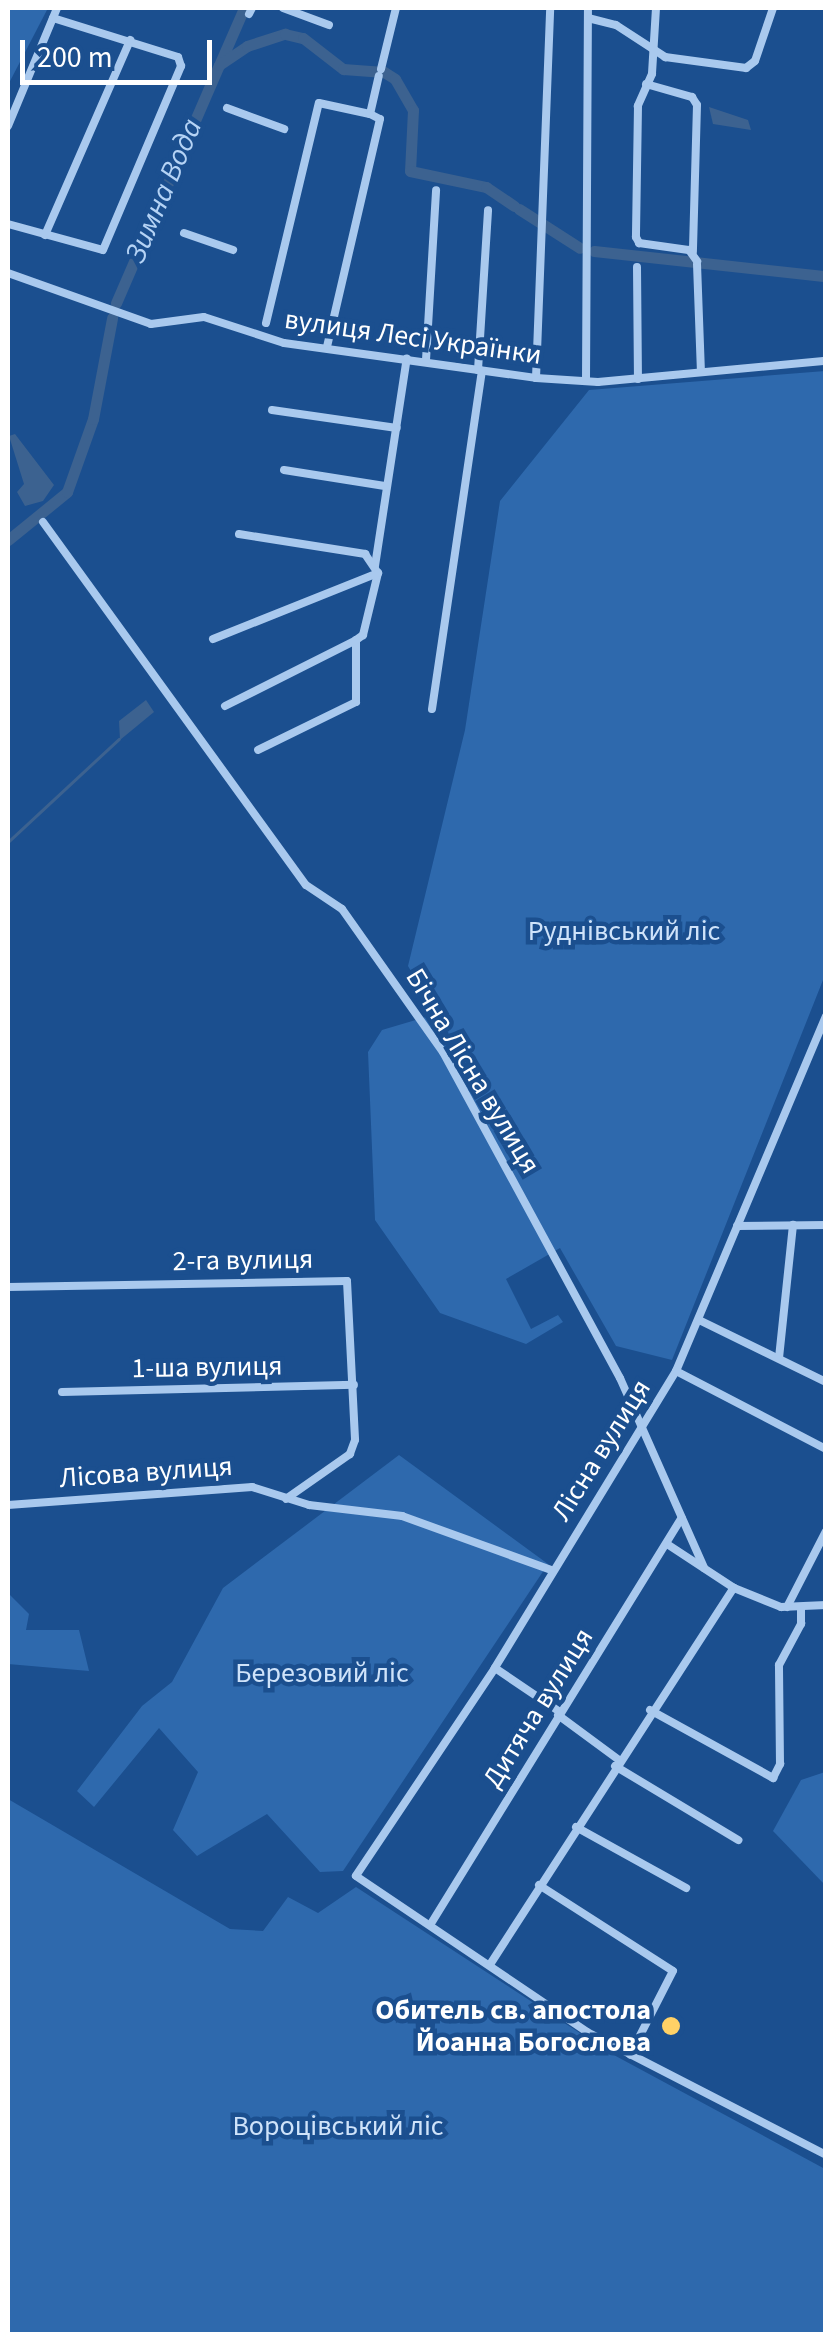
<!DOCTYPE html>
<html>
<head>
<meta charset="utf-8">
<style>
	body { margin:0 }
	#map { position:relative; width:833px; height:2342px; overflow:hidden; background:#1b4f8f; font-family:"Source Sans 3",sans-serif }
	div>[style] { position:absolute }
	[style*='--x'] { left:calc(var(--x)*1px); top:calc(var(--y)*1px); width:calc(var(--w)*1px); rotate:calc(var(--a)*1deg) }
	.green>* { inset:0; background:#2e69ad }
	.water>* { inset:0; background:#3c6290 }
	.stream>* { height:2.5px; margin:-1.25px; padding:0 1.25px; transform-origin:1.25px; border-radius:1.25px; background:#3c6290 }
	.river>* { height:11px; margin:-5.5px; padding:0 5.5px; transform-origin:5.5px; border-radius:5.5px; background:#3c6290 }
	.minor>* { height:8px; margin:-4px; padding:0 4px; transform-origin:4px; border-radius:4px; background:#a9c9ee }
	.dots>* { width:28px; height:28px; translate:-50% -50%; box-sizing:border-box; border:5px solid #1b4f8f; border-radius:50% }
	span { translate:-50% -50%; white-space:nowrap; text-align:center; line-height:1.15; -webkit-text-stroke:9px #1b4f8f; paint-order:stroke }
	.street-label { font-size:28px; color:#fff }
	.park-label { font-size:28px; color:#cfe3fa }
	.poi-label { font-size:28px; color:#fff; font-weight:700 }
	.right { translate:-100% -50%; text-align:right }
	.water-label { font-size:30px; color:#b5d3f5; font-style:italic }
	.frame { position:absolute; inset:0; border:10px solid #fff; pointer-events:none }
	.scale { position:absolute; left:20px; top:40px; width:192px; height:45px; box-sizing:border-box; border:5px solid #fff; border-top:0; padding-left:12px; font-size:30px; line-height:35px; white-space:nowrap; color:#fff; -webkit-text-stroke:8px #1b4f8f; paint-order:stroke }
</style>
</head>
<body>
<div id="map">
	<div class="green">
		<i style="clip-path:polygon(8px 8px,48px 8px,8px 85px)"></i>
		<i style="clip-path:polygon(825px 371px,825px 975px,672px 1360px,616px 1346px,560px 1248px,506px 1279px,531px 1329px,558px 1315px,563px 1322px,526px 1344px,440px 1313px,375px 1220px,368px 1052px,382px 1030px,436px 1014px,408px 966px,465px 730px,500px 501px,589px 390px)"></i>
		<i style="clip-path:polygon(399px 1455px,548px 1564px,343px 1871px,320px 1872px,267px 1814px,197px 1856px,173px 1830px,198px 1772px,159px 1728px,94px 1807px,77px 1791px,142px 1706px,172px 1682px,223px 1588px)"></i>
		<i style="clip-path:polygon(8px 1593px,29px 1614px,26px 1630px,79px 1630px,89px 1671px,8px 1664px)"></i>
		<i style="clip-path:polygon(825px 1772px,826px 1772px,825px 1885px,773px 1831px,801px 1780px)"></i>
		<i style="clip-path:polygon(8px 1799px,230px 1929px,263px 1931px,288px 1897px,318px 1913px,356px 1887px,612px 2054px,825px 2169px,825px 2334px,8px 2334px)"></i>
	</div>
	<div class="water">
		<i style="clip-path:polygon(709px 107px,748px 120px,751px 130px,713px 124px)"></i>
		<i style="clip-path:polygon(15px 434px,54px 485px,43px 501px,25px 506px,17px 492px,24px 484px,9px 436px)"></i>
		<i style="clip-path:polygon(146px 700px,154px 712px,120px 740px,119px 721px)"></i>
	</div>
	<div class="stream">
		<i style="--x:8;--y:842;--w:151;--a:-42.9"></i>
	</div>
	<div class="river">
		<i style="--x:220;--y:63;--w:60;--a:-66.4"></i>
		<i style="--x:519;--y:209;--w:72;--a:32.6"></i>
		<i style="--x:594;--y:251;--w:233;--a:6.2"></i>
		<i style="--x:116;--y:303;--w:259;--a:-66.6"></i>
		<i style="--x:219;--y:65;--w:34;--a:-34"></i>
		<i style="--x:247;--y:46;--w:40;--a:-18"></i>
		<i style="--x:285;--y:34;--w:18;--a:13"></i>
		<i style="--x:303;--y:38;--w:51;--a:37.8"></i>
		<i style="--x:343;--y:69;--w:41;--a:4.2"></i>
		<i style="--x:384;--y:72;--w:13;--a:32"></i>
		<i style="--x:395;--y:79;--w:36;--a:60"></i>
		<i style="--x:413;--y:110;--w:61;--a:92.8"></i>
		<i style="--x:410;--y:171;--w:78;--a:11.9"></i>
		<i style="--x:486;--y:187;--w:34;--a:34"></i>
		<i style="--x:8;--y:540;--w:76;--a:-39.1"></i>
		<i style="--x:67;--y:492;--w:77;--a:-70.4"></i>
		<i style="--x:93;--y:419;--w:103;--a:-79.3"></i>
	</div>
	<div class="minor">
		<i style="--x:283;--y:8;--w:49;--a:20.3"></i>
		<i style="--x:656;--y:8;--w:66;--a:93.5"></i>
		<i style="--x:652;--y:74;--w:35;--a:114"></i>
		<i style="--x:638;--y:106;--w:131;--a:90.9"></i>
		<i style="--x:636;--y:237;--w:7;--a:63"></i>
		<i style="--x:639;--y:243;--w:50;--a:8"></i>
		<i style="--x:689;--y:250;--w:14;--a:54"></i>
		<i style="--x:249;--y:14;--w:7;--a:-63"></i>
		<i style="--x:588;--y:18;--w:29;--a:14"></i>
		<i style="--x:616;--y:25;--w:59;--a:33.1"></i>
		<i style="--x:665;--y:57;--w:82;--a:7.7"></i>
		<i style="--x:746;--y:68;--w:11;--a:-38"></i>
		<i style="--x:755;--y:61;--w:56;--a:-71.2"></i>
		<i style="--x:381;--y:69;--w:63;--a:-76.2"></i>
		<i style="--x:646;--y:84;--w:48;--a:15.8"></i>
		<i style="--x:692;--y:97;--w:9;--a:58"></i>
		<i style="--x:697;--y:105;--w:147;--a:91.6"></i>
		<i style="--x:227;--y:108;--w:61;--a:20.2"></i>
		<i style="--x:370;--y:114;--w:39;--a:-77"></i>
		<i style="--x:8;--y:126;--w:128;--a:-67.4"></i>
		<i style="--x:8;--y:224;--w:98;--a:15.3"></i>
		<i style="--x:103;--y:250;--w:200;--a:-67"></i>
		<i style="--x:181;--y:66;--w:9;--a:-108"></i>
		<i style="--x:178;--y:57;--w:131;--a:-162.7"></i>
		<i style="--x:184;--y:233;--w:52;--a:19.1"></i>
		<i style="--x:45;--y:235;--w:213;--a:-66.4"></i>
		<i style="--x:697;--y:264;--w:108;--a:87.9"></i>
		<i style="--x:637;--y:267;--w:112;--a:89.5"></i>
		<i style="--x:8;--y:273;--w:152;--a:19.6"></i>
		<i style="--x:151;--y:324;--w:53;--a:-7.5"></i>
		<i style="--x:204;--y:317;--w:84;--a:18"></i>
		<i style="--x:284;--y:343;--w:254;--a:7.9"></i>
		<i style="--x:536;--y:378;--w:62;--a:3.7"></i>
		<i style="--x:598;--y:382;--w:229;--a:-5.3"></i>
		<i style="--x:266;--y:323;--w:226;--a:-76.5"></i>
		<i style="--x:319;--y:103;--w:52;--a:12.2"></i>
		<i style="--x:370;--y:114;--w:11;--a:27"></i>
		<i style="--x:380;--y:119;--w:233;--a:103.1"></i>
		<i style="--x:426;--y:360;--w:170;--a:-86.6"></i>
		<i style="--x:478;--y:370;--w:160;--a:-86.4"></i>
		<i style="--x:536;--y:378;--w:370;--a:-87.8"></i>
		<i style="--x:586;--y:381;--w:373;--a:-89.7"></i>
		<i style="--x:272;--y:410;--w:126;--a:8.2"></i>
		<i style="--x:284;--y:470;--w:102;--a:9"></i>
		<i style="--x:43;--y:522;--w:448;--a:54.1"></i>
		<i style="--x:306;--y:885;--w:43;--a:33.7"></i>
		<i style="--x:342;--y:909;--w:175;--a:54.8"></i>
		<i style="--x:443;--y:1052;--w:371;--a:61.5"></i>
		<i style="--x:620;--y:1378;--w:208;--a:66.1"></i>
		<i style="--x:239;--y:534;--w:128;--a:9"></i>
		<i style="--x:365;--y:554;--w:23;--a:56"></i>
		<i style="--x:378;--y:573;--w:64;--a:103.6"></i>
		<i style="--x:363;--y:635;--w:9;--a:144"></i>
		<i style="--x:356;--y:640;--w:62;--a:90"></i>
		<i style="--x:356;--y:702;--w:109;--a:153.9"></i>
		<i style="--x:375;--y:566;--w:210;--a:-81.3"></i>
		<i style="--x:213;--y:639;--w:178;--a:-21.8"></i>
		<i style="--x:225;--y:706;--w:147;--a:-26.7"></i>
		<i style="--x:432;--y:709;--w:342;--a:-81.6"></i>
		<i style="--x:826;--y:1016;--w:385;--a:112.9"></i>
		<i style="--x:676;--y:1371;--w:348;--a:121.4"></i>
		<i style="--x:495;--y:1668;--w:250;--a:123.8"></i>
		<i style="--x:356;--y:1876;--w:279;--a:34"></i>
		<i style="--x:587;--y:2032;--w:269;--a:27.2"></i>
		<i style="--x:737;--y:1226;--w:89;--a:-0.6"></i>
		<i style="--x:8;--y:1287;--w:339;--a:-1"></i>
		<i style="--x:347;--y:1281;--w:159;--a:87.1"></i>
		<i style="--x:355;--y:1440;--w:15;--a:110"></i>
		<i style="--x:350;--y:1454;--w:78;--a:144.9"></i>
		<i style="--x:699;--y:1320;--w:141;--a:26"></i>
		<i style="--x:779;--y:1358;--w:134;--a:-84"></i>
		<i style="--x:676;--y:1371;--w:169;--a:27.5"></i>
		<i style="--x:62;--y:1392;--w:292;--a:-1.4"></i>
		<i style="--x:8;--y:1505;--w:245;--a:-4.2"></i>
		<i style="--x:252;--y:1487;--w:60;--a:17.5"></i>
		<i style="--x:309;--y:1505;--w:94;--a:6.7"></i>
		<i style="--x:402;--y:1516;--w:158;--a:19.9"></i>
		<i style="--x:667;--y:1544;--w:80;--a:33.3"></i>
		<i style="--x:734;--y:1588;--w:51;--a:22"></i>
		<i style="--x:781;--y:1607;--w:45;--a:-2.5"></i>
		<i style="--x:787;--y:1607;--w:85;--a:-62.8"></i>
		<i style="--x:495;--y:1668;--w:78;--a:34.1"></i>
		<i style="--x:650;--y:1710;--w:141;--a:28.9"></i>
		<i style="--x:773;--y:1778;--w:16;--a:-63"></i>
		<i style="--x:780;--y:1764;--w:99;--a:-90.6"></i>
		<i style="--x:779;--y:1665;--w:47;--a:-61.8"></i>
		<i style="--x:801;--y:1624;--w:15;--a:-90"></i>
		<i style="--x:558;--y:1715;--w:76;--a:36.4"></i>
		<i style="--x:615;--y:1766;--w:144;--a:31"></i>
		<i style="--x:576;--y:1827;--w:126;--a:29"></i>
		<i style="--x:539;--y:1885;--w:159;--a:32.7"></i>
		<i style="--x:673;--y:1971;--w:94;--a:117.1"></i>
		<i style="--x:432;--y:1922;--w:475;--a:-58.3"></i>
		<i style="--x:491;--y:1963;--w:447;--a:-57.1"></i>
	</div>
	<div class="dots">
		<i style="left:671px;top:2026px;background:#ffd166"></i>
	</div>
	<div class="street-label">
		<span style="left:413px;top:337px;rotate:8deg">вулиця Лесі Українки</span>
		<span style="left:473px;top:1071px;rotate:59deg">Бічна Лісна вулиця</span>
		<span style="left:243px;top:1260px;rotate:-1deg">2-га вулиця</span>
		<span style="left:207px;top:1367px;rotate:-1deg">1-ша вулиця</span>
		<span style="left:601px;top:1450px;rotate:-58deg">Лісна вулиця</span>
		<span style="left:146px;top:1472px;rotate:-4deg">Лісова вулиця</span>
		<span style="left:538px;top:1708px;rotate:-58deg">Дитяча вулиця</span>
	</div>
	<div class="park-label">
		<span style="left:624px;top:931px">Руднівський ліс</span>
		<span style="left:322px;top:1673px">Березовий ліс</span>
		<span style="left:338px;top:2126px">Вороцівський ліс</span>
	</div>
	<div class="poi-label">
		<span class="right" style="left:651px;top:2026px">Обитель св. апостола<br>Йоанна Богослова</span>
	</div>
	<div class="water-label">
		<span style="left:164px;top:191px;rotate:-67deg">Зимна Вода</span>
	</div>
	<div class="frame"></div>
	<div class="scale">200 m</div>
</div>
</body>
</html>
